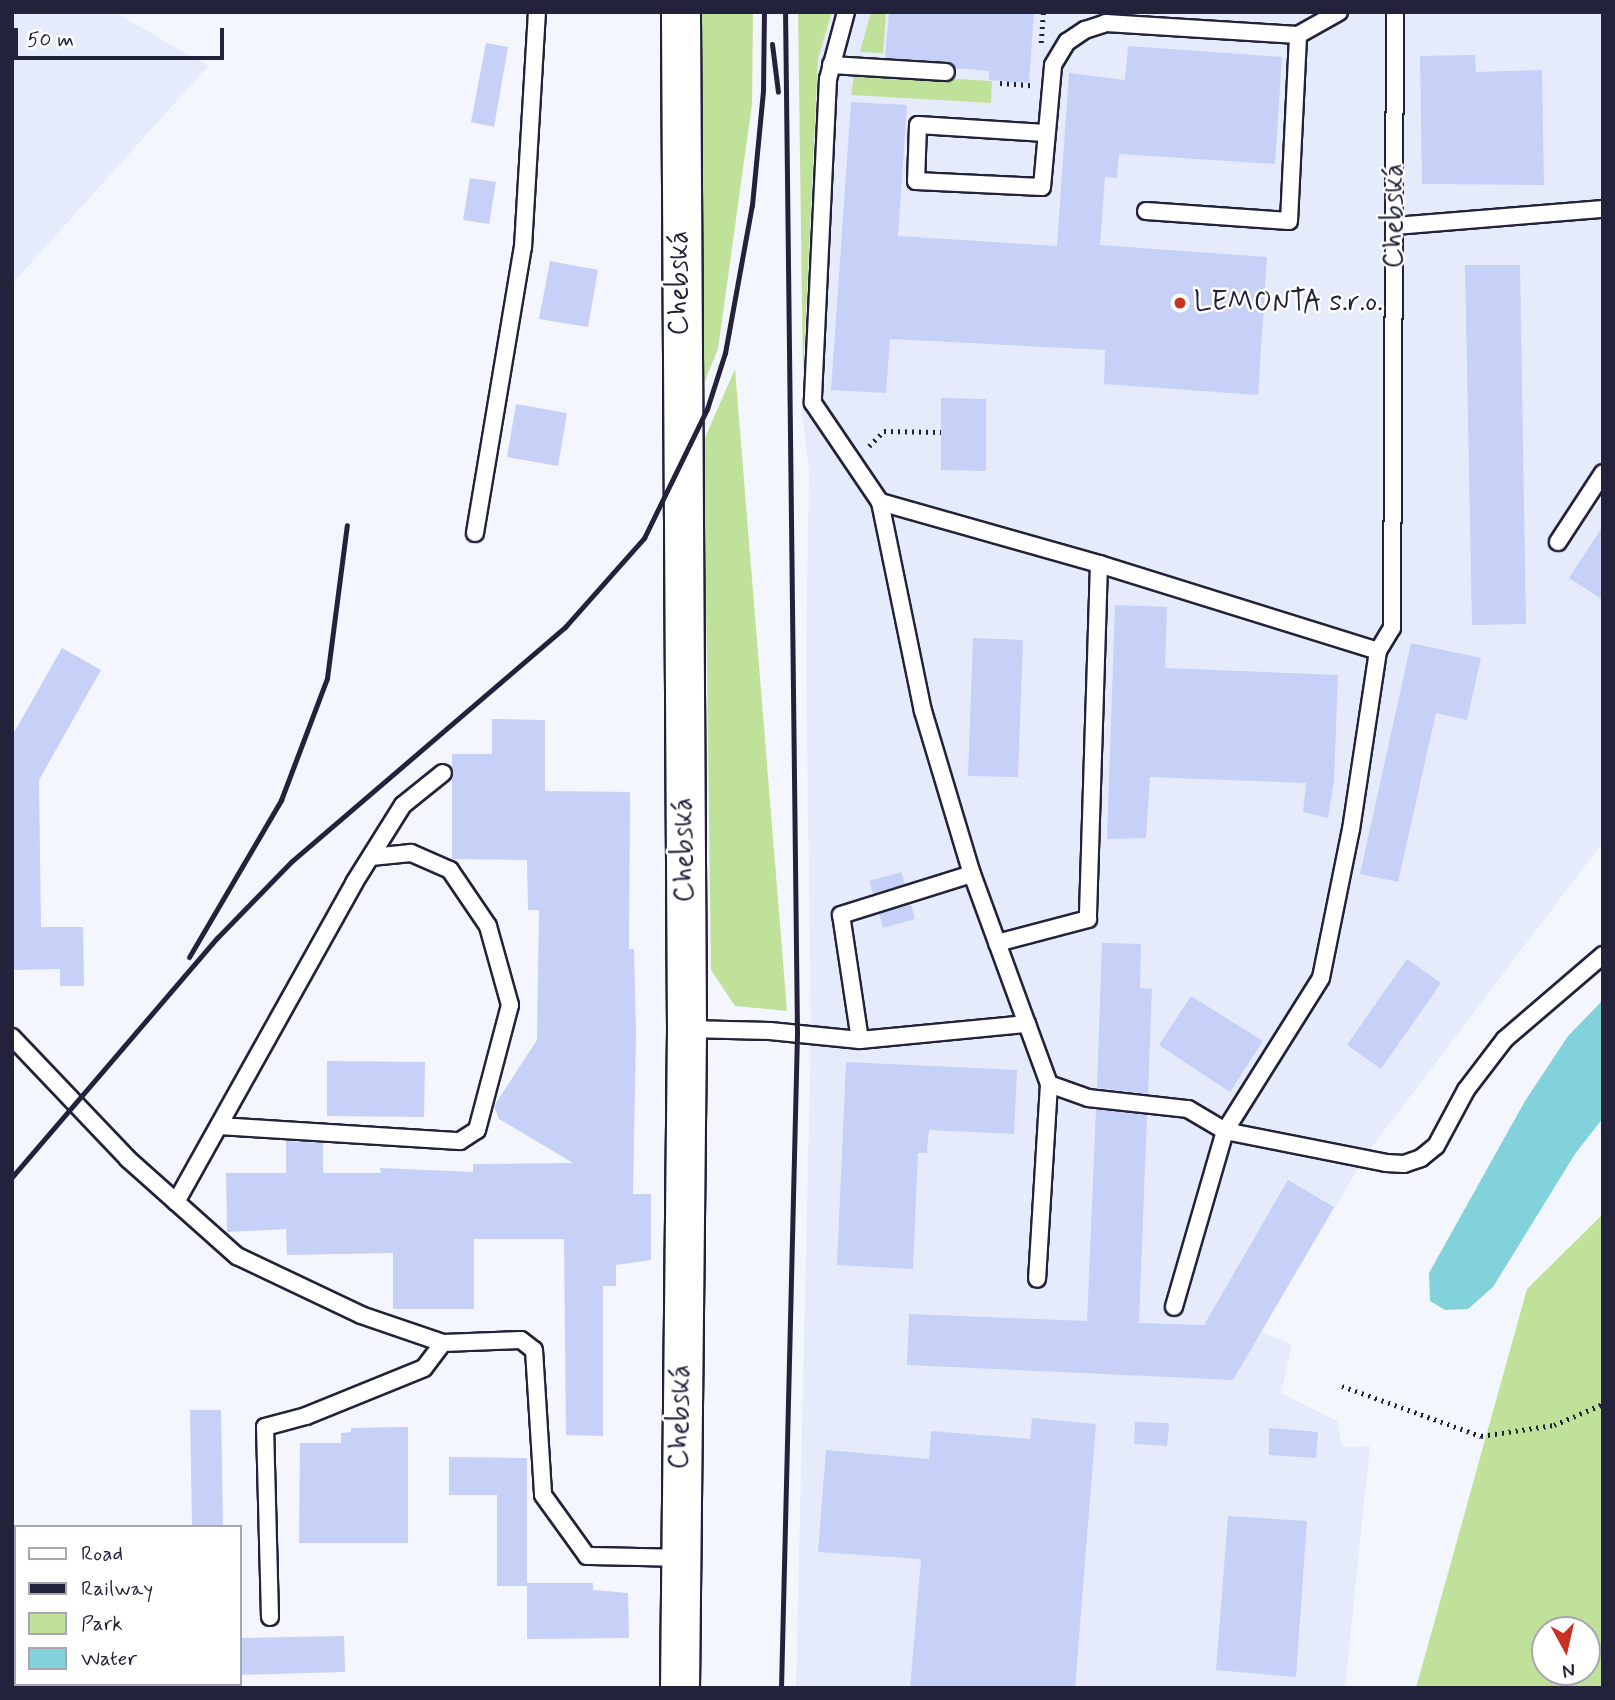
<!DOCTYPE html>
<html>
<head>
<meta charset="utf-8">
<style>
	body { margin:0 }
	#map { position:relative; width:1615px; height:1700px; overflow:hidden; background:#f4f6fd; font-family:Mynerve,sans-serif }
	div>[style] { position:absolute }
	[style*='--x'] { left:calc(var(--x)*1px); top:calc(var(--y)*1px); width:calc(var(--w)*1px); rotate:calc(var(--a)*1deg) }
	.built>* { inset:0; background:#e6ebfb }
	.green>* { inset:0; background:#c0e19a }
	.water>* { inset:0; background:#82d2db }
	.building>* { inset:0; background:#c7d0f7 }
	.path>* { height:4.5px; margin-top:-2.25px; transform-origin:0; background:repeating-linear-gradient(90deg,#22223b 0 2px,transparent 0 7px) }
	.roads { filter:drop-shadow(2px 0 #22223b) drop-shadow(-2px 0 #22223b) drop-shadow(0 2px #22223b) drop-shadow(0 -2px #22223b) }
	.service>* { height:16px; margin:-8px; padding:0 8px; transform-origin:8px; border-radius:8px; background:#fff }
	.tertiary>* { height:38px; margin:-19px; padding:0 19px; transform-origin:19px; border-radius:19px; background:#fff }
	.rail>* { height:5px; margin:-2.5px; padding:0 2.5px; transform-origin:2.5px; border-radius:2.5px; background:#22223b }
	.dots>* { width:19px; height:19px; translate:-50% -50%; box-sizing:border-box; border:4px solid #fff; border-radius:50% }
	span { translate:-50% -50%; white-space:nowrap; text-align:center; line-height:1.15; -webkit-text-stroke:5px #fff; paint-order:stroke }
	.street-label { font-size:28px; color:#22223b }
	.poi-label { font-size:28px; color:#22223b }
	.left { translate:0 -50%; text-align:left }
	.frame { position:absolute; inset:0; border:14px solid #22223b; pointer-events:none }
	.legend { position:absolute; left:14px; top:1525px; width:228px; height:161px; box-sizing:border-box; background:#fff; border:2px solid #a7a7b1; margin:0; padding:9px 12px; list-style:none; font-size:21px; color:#22223b }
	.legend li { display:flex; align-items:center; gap:14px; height:35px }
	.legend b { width:35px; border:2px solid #a7a7b1 }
	.north { position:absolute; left:1531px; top:1616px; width:70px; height:70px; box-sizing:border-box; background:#fff; border:2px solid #a7a7b1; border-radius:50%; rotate:172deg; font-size:19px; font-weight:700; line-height:28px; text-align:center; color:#22223b }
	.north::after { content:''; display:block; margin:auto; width:24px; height:32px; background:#c8321e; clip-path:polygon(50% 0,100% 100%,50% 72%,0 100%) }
	.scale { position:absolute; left:14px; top:28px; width:210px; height:32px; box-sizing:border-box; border:4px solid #22223b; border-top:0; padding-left:9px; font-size:21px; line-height:24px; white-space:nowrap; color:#22223b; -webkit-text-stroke:5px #fff; paint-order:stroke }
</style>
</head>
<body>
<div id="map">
	<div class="built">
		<i style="clip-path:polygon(12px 12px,114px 12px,208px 66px,12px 284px)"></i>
		<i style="clip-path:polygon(832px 12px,1603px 12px,1603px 842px,1368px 1152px,1261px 1332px,1292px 1344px,1281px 1393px,1337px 1421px,1342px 1447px,1370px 1446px,1345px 1688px,796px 1688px,811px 1034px,806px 658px,809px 471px,802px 412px,818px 59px)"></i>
	</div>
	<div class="green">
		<i style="clip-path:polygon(699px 12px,753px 12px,752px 104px,718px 349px,704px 383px)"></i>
		<i style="clip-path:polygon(798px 12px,832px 12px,818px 59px,803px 378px)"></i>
		<i style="clip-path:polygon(871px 12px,886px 12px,883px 53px,860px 52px)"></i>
		<i style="clip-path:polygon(854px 73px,992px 81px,991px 103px,851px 95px)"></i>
		<i style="clip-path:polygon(735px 369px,787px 1011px,735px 1006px,711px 970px,704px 440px)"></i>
		<i style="clip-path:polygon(evenodd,1603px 1214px,1603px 1688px,1416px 1688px,1527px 1289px,1603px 1214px,1587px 1630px,1587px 1672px,1545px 1672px,1545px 1630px,1587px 1630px)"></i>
	</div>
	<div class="water">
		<i style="clip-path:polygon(1603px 1000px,1603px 1118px,1575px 1154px,1493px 1287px,1468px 1309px,1445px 1310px,1430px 1301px,1429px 1273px,1525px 1101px,1568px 1036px)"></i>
	</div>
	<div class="building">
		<i style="clip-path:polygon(889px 12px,1034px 12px,1029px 83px,989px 80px,989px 71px,956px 68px,947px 62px,885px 58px)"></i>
		<i style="clip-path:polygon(486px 43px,508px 47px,494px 127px,471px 122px)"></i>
		<i style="clip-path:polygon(1128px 46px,1282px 57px,1275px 164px,1119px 154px,1117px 178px,1105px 177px,1100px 245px,1267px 257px,1258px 395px,1104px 384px,1105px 350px,890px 339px,886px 393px,831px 390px,851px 102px,907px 105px,898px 236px,1057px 246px,1069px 73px,1125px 80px)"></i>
		<i style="clip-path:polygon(1475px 55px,1476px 72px,1542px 70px,1544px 185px,1422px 184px,1420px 56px)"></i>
		<i style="clip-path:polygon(470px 178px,496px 182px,489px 224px,463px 220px)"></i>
		<i style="clip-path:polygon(550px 261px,598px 270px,588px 327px,539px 319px)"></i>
		<i style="clip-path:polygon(1465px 265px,1520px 265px,1526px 624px,1472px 625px)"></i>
		<i style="clip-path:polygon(941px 398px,986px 399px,986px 471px,941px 470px)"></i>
		<i style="clip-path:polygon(516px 404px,567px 413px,558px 466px,507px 457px)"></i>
		<i style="clip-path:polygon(1603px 526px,1603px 600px,1569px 578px)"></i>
		<i style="clip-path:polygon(1115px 605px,1167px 607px,1165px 668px,1338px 675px,1334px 780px,1328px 818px,1303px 812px,1306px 783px,1150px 777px,1146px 838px,1107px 839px)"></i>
		<i style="clip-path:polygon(973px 638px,1023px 640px,1018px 777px,968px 776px)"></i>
		<i style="clip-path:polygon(1411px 643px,1481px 658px,1467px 720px,1436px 713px,1398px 882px,1360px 874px)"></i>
		<i style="clip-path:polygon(62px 648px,101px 670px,39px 780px,41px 927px,83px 927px,84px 986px,60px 986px,60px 969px,12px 970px,12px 736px)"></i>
		<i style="clip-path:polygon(492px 719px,545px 720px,545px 791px,630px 792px,629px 949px,634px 949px,636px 1033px,633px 1194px,651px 1194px,651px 1260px,616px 1265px,616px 1286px,603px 1286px,603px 1436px,566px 1435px,564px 1239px,474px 1239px,474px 1309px,393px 1309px,393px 1253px,287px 1255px,286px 1229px,227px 1232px,226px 1173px,286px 1173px,286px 1141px,323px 1143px,323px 1173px,381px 1173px,380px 1168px,473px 1172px,473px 1164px,573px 1163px,499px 1119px,494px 1106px,537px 1040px,539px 910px,528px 910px,527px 860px,452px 859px,452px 754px,492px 754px)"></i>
		<i style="clip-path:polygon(901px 872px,905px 884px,873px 894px,869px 881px)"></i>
		<i style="clip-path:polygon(911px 904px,915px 919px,883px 928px,879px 914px)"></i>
		<i style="clip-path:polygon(1102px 943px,1141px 944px,1140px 988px,1152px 989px,1148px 1094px,1097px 1088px)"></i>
		<i style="clip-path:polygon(1407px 959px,1441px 983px,1381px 1069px,1347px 1045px)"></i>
		<i style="clip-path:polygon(1191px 996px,1263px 1041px,1230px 1092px,1159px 1045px)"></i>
		<i style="clip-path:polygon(327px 1061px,425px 1062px,424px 1117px,327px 1116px)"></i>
		<i style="clip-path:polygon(846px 1062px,1017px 1070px,1014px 1134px,929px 1130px,927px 1153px,918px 1153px,913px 1269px,837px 1265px)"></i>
		<i style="clip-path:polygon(1096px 1109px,1147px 1115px,1139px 1323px,1204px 1325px,1288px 1180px,1334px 1207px,1233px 1380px,907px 1365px,909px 1314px,1087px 1321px)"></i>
		<i style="clip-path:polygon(190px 1410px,221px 1410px,223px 1527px,192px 1527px)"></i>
		<i style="clip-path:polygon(1032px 1418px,1096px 1424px,1075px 1688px,910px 1688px,921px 1559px,818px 1552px,826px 1450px,929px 1459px,931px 1431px,1030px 1439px)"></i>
		<i style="clip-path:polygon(1135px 1422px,1169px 1423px,1167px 1446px,1134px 1444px)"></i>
		<i style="clip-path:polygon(408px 1427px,408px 1543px,299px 1543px,300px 1443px,341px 1443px,341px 1433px,351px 1432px,351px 1428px)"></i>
		<i style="clip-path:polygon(1269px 1428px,1318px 1432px,1316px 1458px,1269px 1455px)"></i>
		<i style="clip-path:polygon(449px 1457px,527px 1458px,527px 1583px,593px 1583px,593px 1590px,628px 1593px,629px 1638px,527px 1639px,527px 1586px,497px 1586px,497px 1495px,449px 1495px)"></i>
		<i style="clip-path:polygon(1228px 1516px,1307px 1521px,1296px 1677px,1216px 1670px)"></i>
		<i style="clip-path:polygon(344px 1636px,345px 1672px,240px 1675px,240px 1638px)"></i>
	</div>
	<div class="path">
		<i style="--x:1041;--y:43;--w:31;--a:-86"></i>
		<i style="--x:1000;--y:83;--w:31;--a:4"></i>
		<i style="--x:869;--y:446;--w:21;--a:-45"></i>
		<i style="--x:884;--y:431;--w:57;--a:1"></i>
		<i style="--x:1342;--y:1386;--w:148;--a:19.8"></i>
		<i style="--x:1481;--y:1436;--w:74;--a:-8.6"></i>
		<i style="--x:1554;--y:1425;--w:53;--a:-23.2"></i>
	</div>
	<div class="roads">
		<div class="service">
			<i style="--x:846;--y:12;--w:69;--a:105"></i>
			<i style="--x:828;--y:79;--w:324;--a:92.7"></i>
			<i style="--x:813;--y:403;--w:120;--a:55.9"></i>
			<i style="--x:880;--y:502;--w:213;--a:78.4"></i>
			<i style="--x:923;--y:711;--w:170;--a:73.3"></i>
			<i style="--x:972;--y:874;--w:160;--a:69.9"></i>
			<i style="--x:831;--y:65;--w:115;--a:3.5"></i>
			<i style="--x:1045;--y:133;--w:127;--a:-176.4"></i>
			<i style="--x:918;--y:125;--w:56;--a:92"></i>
			<i style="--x:916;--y:181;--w:126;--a:2.7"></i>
			<i style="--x:1042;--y:187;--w:122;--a:-84.8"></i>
			<i style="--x:1053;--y:65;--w:27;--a:-59"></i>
			<i style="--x:1067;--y:42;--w:22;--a:-34"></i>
			<i style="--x:1085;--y:30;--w:22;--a:-18"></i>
			<i style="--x:1106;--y:23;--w:192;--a:3.6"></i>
			<i style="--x:1146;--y:211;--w:143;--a:4"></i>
			<i style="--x:1289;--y:221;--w:186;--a:-87.2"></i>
			<i style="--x:1298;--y:35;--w:47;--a:-29.3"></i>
			<i style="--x:1395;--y:226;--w:209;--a:-4.7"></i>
			<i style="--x:880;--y:502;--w:228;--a:15.8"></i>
			<i style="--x:1099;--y:564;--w:355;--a:91.8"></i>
			<i style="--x:1088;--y:919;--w:94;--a:165.2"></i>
			<i style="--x:475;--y:533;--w:290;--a:-80.5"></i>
			<i style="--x:523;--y:247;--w:235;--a:-86.6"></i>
			<i style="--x:1558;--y:542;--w:82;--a:-56.9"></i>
			<i style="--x:1099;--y:564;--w:292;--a:17.3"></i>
			<i style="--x:1378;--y:651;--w:27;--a:-59"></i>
			<i style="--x:1392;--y:628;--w:616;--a:-89.72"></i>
			<i style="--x:1378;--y:651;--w:180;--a:98.6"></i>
			<i style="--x:1351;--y:829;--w:152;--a:101.4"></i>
			<i style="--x:1321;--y:978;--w:181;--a:122.1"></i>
			<i style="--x:1225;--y:1131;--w:164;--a:11.2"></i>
			<i style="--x:1386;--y:1163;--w:18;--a:3"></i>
			<i style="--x:1404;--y:1164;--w:18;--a:-19"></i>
			<i style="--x:1421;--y:1158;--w:19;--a:-39"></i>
			<i style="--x:1436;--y:1146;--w:64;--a:-61.8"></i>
			<i style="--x:1466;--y:1090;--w:64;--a:-52.6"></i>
			<i style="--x:1505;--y:1039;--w:129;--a:-40.6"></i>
			<i style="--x:687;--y:1029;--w:83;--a:1.4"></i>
			<i style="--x:770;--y:1031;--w:90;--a:5.7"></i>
			<i style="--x:860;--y:1040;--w:168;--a:-5.5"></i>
			<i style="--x:1027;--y:1024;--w:64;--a:69.9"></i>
			<i style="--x:1049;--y:1084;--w:195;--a:93.5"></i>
			<i style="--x:12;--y:1037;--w:168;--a:46.4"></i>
			<i style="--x:128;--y:1159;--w:146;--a:41.7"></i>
			<i style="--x:237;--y:1256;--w:137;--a:25.4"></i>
			<i style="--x:361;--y:1315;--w:87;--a:18.9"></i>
			<i style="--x:443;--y:1343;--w:78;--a:-2.2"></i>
			<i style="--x:521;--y:1340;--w:16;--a:38"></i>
			<i style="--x:534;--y:1350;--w:145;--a:86.4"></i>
			<i style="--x:543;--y:1495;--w:75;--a:54.2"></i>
			<i style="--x:587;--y:1556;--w:92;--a:1.2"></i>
			<i style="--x:860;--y:1040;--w:126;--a:-98.6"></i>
			<i style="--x:841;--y:915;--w:137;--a:-17.4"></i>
			<i style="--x:1049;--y:1084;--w:41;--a:19.7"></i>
			<i style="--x:1088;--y:1098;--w:101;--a:6.3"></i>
			<i style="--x:1188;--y:1109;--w:43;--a:30.7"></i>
			<i style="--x:1225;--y:1131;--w:183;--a:106.2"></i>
			<i style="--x:219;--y:1126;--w:241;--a:3.6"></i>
			<i style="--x:460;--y:1141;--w:20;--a:-33"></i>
			<i style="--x:477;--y:1130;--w:129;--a:-75.2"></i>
			<i style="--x:510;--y:1005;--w:82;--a:-105.6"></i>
			<i style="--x:488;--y:926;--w:68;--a:-124.2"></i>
			<i style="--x:450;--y:870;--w:43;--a:-156.4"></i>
			<i style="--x:411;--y:853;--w:40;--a:174.3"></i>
			<i style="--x:176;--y:1202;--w:365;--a:-60.8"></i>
			<i style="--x:354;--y:883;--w:92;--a:-57.9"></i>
			<i style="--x:403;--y:805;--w:51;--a:-38.7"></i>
			<i style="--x:270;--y:1617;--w:190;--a:-91.5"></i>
			<i style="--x:265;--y:1427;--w:42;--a:-15"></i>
			<i style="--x:306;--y:1416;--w:127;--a:-22.1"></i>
			<i style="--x:424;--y:1368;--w:31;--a:-53"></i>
		</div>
		<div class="tertiary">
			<i style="--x:680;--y:1688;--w:659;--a:-89.39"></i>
			<i style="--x:687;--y:1029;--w:1017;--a:-90.34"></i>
		</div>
	</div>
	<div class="rail">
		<i style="--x:772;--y:44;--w:48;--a:82.9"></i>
		<i style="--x:189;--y:957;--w:182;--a:-59.6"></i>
		<i style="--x:281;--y:800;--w:130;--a:-69.3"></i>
		<i style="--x:327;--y:678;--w:154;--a:-82.6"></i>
		<i style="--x:12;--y:1177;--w:315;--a:-49.4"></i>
		<i style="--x:217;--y:938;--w:107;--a:-45.8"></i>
		<i style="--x:292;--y:861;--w:360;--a:-40.6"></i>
		<i style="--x:565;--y:627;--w:119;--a:-48.4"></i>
		<i style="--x:644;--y:538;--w:144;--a:-64"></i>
		<i style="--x:707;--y:409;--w:59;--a:-72.2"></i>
		<i style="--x:725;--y:353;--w:150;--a:-79.7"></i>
		<i style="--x:752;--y:205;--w:116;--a:-84.5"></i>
		<i style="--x:763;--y:90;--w:78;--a:-89.3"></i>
		<i style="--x:781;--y:1688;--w:655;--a:-88.6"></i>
		<i style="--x:797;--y:1033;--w:1021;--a:-90.67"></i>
	</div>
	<div class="dots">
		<i style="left:1180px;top:303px;background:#c8321e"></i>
	</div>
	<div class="street-label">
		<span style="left:1395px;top:216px;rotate:-90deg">Chebská</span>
		<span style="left:680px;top:283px;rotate:-90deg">Chebská</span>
		<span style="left:685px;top:850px;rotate:-91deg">Chebská</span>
		<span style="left:681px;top:1417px;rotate:-89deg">Chebská</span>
	</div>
	<div class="poi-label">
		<span class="left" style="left:1194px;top:303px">LEMONTA s.r.o.</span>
	</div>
	<div class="frame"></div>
	<ul class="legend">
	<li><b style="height:9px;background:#fff"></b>Road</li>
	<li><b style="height:9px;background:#22223b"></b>Railway</li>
	<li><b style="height:19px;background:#c0e19a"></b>Park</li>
	<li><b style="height:19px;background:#82d2db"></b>Water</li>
	</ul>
	<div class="north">N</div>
	<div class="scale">50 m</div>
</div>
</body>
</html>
